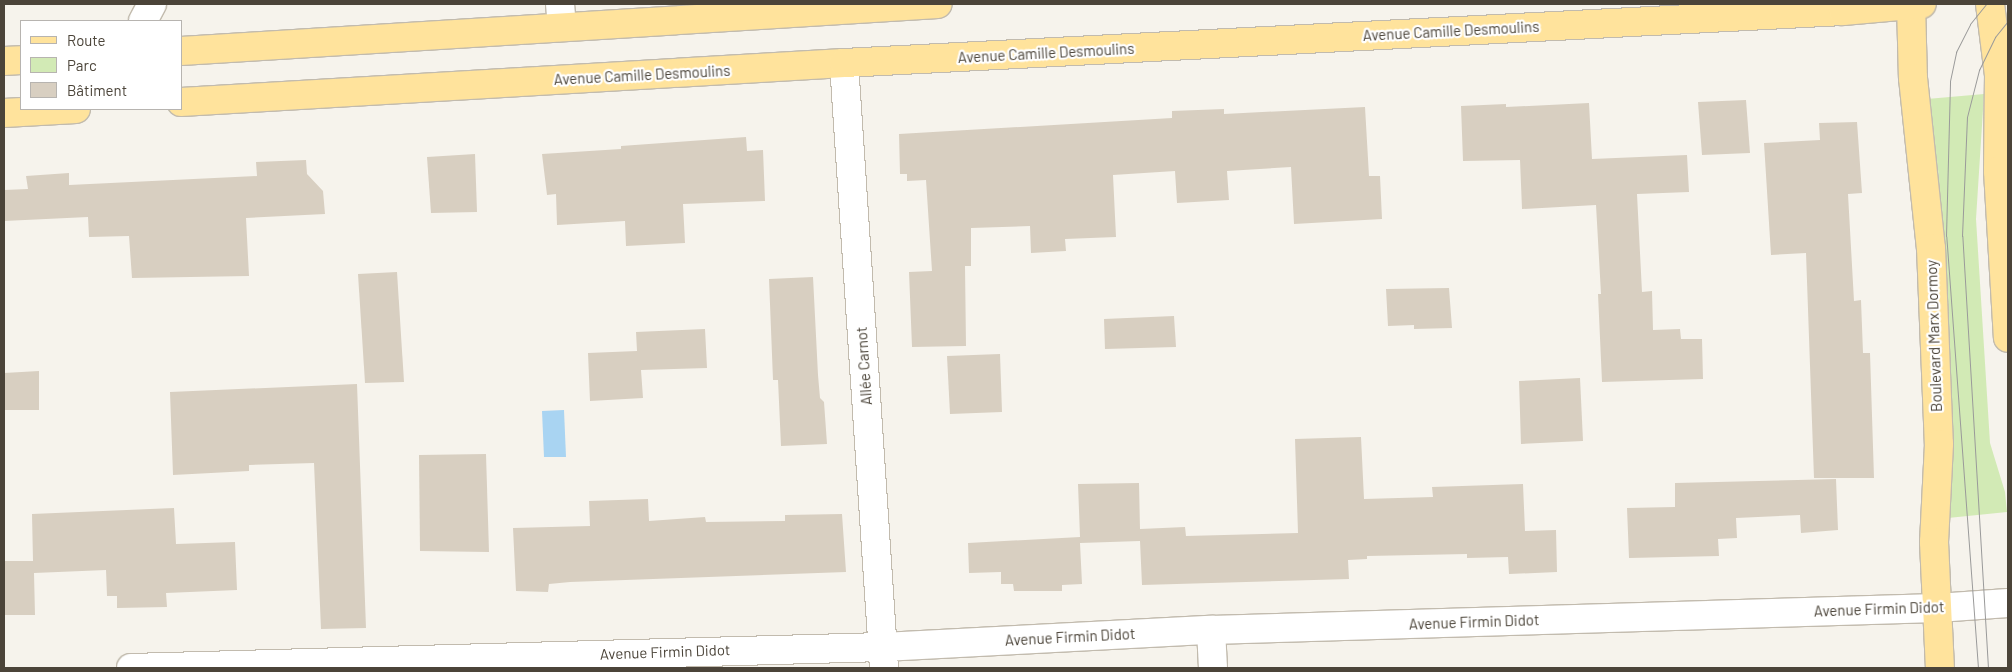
<!DOCTYPE html>
<html>
<head>
<meta charset="utf-8">
<style>
	body { margin:0 }
	#map { position:relative; width:2012px; height:672px; overflow:hidden; background:#f6f3ec; font-family:Barlow,sans-serif }
	div>[style] { position:absolute }
	[style*='--x'] { left:calc(var(--x)*1px); top:calc(var(--y)*1px); width:calc(var(--w)*1px); rotate:calc(var(--a)*1deg) }
	.green>* { inset:0; background:#d2eab5 }
	.water>* { inset:0; background:#a9d4f2 }
	.building>* { inset:0; background:#d8cfc1 }
	.roads { filter:drop-shadow(1px 0 #c2bbae) drop-shadow(-1px 0 #c2bbae) drop-shadow(0 1px #c2bbae) drop-shadow(0 -1px #c2bbae) }
	.minor>* { height:28px; margin:-14px; padding:0 14px; transform-origin:14px; border-radius:14px; background:#fff }
	.major>* { height:28px; margin:-14px; padding:0 14px; transform-origin:14px; border-radius:14px; background:#ffe39c }
	.tram>* { height:1px; margin:-0.5px; padding:0 0.5px; transform-origin:0.5px; border-radius:0.5px; background:#9a9a9a }
	span { translate:-50% -50%; white-space:nowrap; text-align:center; line-height:1.15; -webkit-text-stroke:4.5px #fff; paint-order:stroke }
	.street-label { font-size:15px; color:#4b4439 }
	.frame { position:absolute; inset:0; border:5px solid #4b4439; pointer-events:none }
	.legend { position:absolute; left:20px; top:20px; width:162px; height:90px; box-sizing:border-box; background:#fff; border:1px solid #b7b4b0; margin:0; padding:6px 9px; list-style:none; font-size:15px; color:#4b4439 }
	.legend li { display:flex; align-items:center; gap:10px; height:25px }
	.legend b { width:25px; border:1px solid #b7b4b0 }
</style>
</head>
<body>
<div id="map">
	<div class="green">
		<i style="clip-path:polygon(1984px 94px,1976px 219px,1990px 443px,2005px 492px,2007px 512px,1948px 518px,1947px 499px,1953px 447px,1938px 169px,1928px 118px,1927px 99px)"></i>
	</div>
	<div class="water">
		<i style="clip-path:polygon(564px 410px,566px 457px,544px 457px,542px 411px)"></i>
	</div>
	<div class="building">
		<i style="clip-path:polygon(1746px 100px,1750px 153px,1702px 155px,1698px 102px)"></i>
		<i style="clip-path:polygon(1589px 103px,1592px 159px,1687px 155px,1689px 192px,1637px 194px,1642px 292px,1652px 291px,1653px 330px,1680px 329px,1681px 339px,1702px 339px,1703px 379px,1602px 382px,1598px 294px,1601px 294px,1596px 205px,1522px 209px,1520px 160px,1463px 161px,1461px 106px,1506px 104px,1506px 107px)"></i>
		<i style="clip-path:polygon(1365px 107px,1369px 176px,1380px 176px,1382px 219px,1294px 224px,1291px 167px,1227px 171px,1229px 200px,1177px 203px,1175px 171px,1113px 175px,1116px 237px,1065px 239px,1066px 251px,1031px 253px,1030px 226px,971px 228px,971px 266px,965px 266px,966px 346px,912px 347px,909px 272px,932px 271px,926px 180px,907px 181px,907px 174px,900px 174px,899px 134px,1172px 118px,1172px 111px,1224px 109px,1224px 114px)"></i>
		<i style="clip-path:polygon(1857px 122px,1862px 193px,1848px 194px,1854px 301px,1861px 300px,1863px 353px,1870px 353px,1874px 478px,1814px 478px,1806px 253px,1771px 255px,1764px 143px,1820px 140px,1819px 123px)"></i>
		<i style="clip-path:polygon(746px 137px,747px 151px,763px 150px,765px 201px,683px 204px,685px 243px,626px 246px,625px 221px,557px 225px,556px 194px,547px 195px,542px 154px,621px 149px,621px 146px)"></i>
		<i style="clip-path:polygon(475px 154px,477px 212px,431px 213px,427px 157px)"></i>
		<i style="clip-path:polygon(306px 160px,307px 174px,323px 191px,325px 214px,246px 218px,249px 276px,132px 278px,129px 236px,89px 237px,88px 217px,4px 221px,4px 190px,28px 189px,26px 176px,69px 173px,69px 185px,257px 176px,256px 162px)"></i>
		<i style="clip-path:polygon(397px 272px,404px 382px,365px 383px,358px 274px)"></i>
		<i style="clip-path:polygon(813px 277px,818px 375px,820px 398px,824px 402px,827px 444px,781px 446px,778px 380px,773px 380px,769px 279px)"></i>
		<i style="clip-path:polygon(1449px 288px,1452px 328px,1414px 329px,1414px 325px,1388px 326px,1386px 289px)"></i>
		<i style="clip-path:polygon(1174px 316px,1176px 347px,1105px 349px,1104px 319px)"></i>
		<i style="clip-path:polygon(705px 329px,707px 368px,641px 370px,643px 398px,590px 401px,588px 353px,637px 351px,636px 332px)"></i>
		<i style="clip-path:polygon(1000px 354px,1002px 412px,950px 414px,947px 356px)"></i>
		<i style="clip-path:polygon(39px 371px,39px 410px,4px 410px,4px 373px)"></i>
		<i style="clip-path:polygon(1580px 378px,1583px 441px,1521px 444px,1519px 381px)"></i>
		<i style="clip-path:polygon(357px 384px,366px 628px,321px 629px,314px 463px,249px 465px,249px 471px,173px 475px,170px 392px)"></i>
		<i style="clip-path:polygon(1361px 437px,1364px 499px,1433px 497px,1432px 487px,1523px 484px,1525px 531px,1556px 530px,1557px 572px,1509px 574px,1508px 557px,1467px 558px,1467px 554px,1367px 556px,1367px 559px,1348px 560px,1349px 579px,1142px 585px,1140px 541px,1080px 543px,1082px 584px,1062px 585px,1062px 591px,1014px 591px,1013px 584px,1001px 584px,1001px 572px,969px 573px,968px 543px,1080px 537px,1078px 484px,1139px 483px,1140px 529px,1185px 527px,1186px 536px,1298px 533px,1295px 439px)"></i>
		<i style="clip-path:polygon(486px 454px,489px 552px,420px 551px,419px 455px)"></i>
		<i style="clip-path:polygon(1836px 479px,1838px 530px,1801px 533px,1800px 515px,1736px 518px,1737px 538px,1718px 539px,1719px 556px,1629px 558px,1627px 508px,1675px 507px,1675px 483px)"></i>
		<i style="clip-path:polygon(648px 499px,649px 521px,705px 517px,706px 522px,785px 521px,785px 515px,842px 514px,846px 572px,570px 582px,549px 584px,548px 592px,516px 591px,513px 528px,590px 526px,589px 501px)"></i>
		<i style="clip-path:polygon(174px 508px,176px 544px,235px 542px,237px 590px,166px 593px,167px 607px,117px 608px,117px 596px,107px 596px,106px 570px,34px 573px,35px 615px,4px 615px,4px 561px,33px 561px,32px 514px)"></i>
	</div>
	<div class="roads">
		<div class="minor">
			<i style="--x:560;--y:4;--w:23;--a:85"></i>
			<i style="--x:143;--y:21;--w:19;--a:-62"></i>
			<i style="--x:844;--y:63;--w:606;--a:86.22"></i>
			<i style="--x:1211;--y:630;--w:38;--a:87"></i>
			<i style="--x:131;--y:668;--w:752;--a:-1.6"></i>
			<i style="--x:883;--y:647;--w:328;--a:-3"></i>
			<i style="--x:1211;--y:630;--w:726;--a:-1.74"></i>
			<i style="--x:1937;--y:608;--w:71;--a:-4"></i>
		</div>
		<div class="major">
			<i style="--x:1911;--y:4;--w:74;--a:88.5"></i>
			<i style="--x:1913;--y:78;--w:171;--a:84"></i>
			<i style="--x:1931;--y:248;--w:196;--a:87.7"></i>
			<i style="--x:1939;--y:444;--w:98;--a:92.9"></i>
			<i style="--x:1934;--y:542;--w:126;--a:87.3"></i>
			<i style="--x:1990;--y:4;--w:72;--a:82.8"></i>
			<i style="--x:1999;--y:75;--w:96;--a:90.6"></i>
			<i style="--x:1998;--y:171;--w:167;--a:86.6"></i>
			<i style="--x:181;--y:51;--w:758;--a:-3.55"></i>
			<i style="--x:4;--y:61;--w:17;--a:-3"></i>
			<i style="--x:181;--y:102;--w:664;--a:-3.37"></i>
			<i style="--x:844;--y:63;--w:1000;--a:-2.98"></i>
			<i style="--x:1843;--y:11;--w:79;--a:-5.1"></i>
			<i style="--x:4;--y:113;--w:72;--a:-3.2"></i>
		</div>
	</div>
	<div class="tram">
		<i style="--x:1978;--y:668;--w:433;--a:-94.2"></i>
		<i style="--x:1946;--y:236;--w:155;--a:-88.5"></i>
		<i style="--x:1950;--y:81;--w:30;--a:-78"></i>
		<i style="--x:1956;--y:52;--w:31;--a:-63"></i>
		<i style="--x:1970;--y:24;--w:26;--a:-51"></i>
		<i style="--x:1988;--y:668;--w:433;--a:-93.4"></i>
		<i style="--x:1962;--y:236;--w:119;--a:-87.6"></i>
		<i style="--x:1967;--y:117;--w:49;--a:-75.7"></i>
		<i style="--x:1979;--y:70;--w:37;--a:-64"></i>
		<i style="--x:1995;--y:37;--w:21;--a:-51"></i>
	</div>
	<div class="street-label">
		<span style="left:1451px;top:31px;rotate:-3deg">Avenue Camille Desmoulins</span>
		<span style="left:1046px;top:53px;rotate:-3deg">Avenue Camille Desmoulins</span>
		<span style="left:642px;top:75px;rotate:-3deg">Avenue Camille Desmoulins</span>
		<span style="left:1934px;top:336px;rotate:-92deg">Boulevard Marx Dormoy</span>
		<span style="left:864px;top:366px;rotate:-94deg">Allée Carnot</span>
		<span style="left:1879px;top:609px;rotate:-2deg">Avenue Firmin Didot</span>
		<span style="left:1474px;top:622px;rotate:-2deg">Avenue Firmin Didot</span>
		<span style="left:1070px;top:637px;rotate:-3deg">Avenue Firmin Didot</span>
		<span style="left:665px;top:652px;rotate:-2deg">Avenue Firmin Didot</span>
	</div>
	<div class="frame"></div>
	<ul class="legend">
	<li><b style="height:6px;background:#ffe39c"></b>Route</li>
	<li><b style="height:14px;background:#d2eab5"></b>Parc</li>
	<li><b style="height:14px;background:#d8cfc1"></b>Bâtiment</li>
	</ul>
</div>
</body>
</html>
